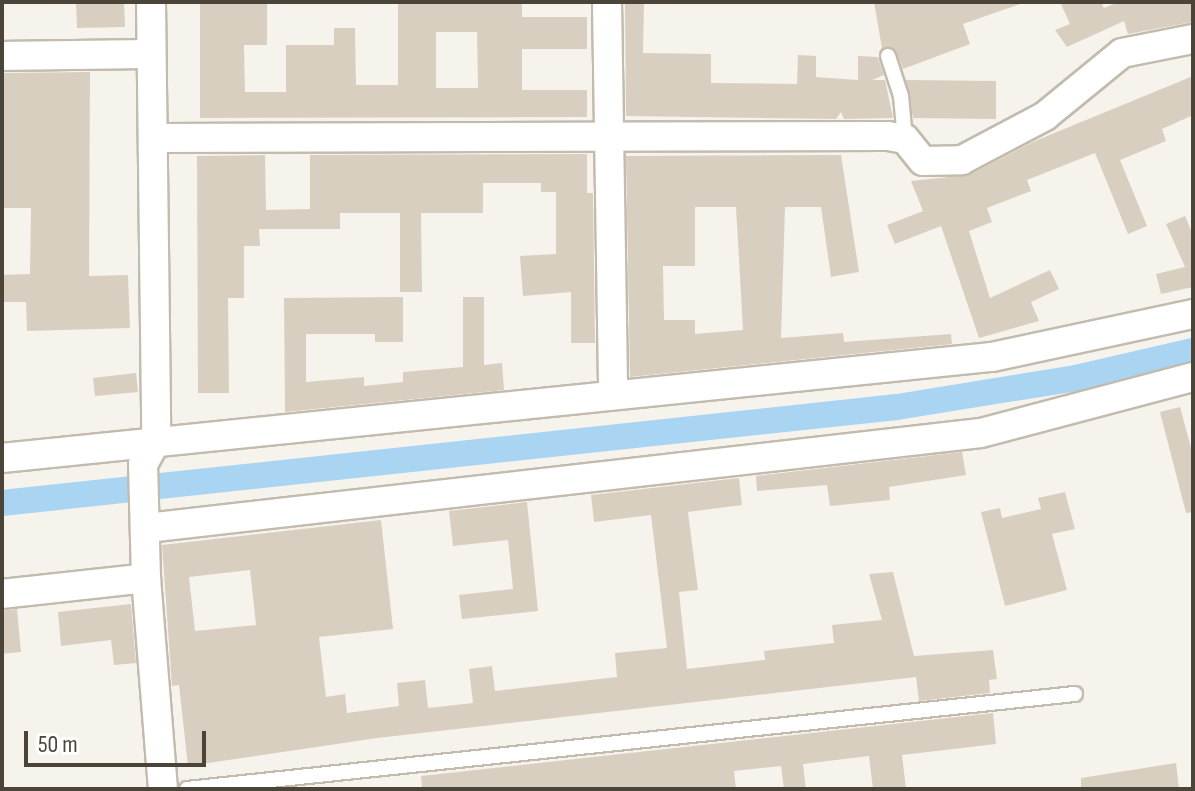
<!DOCTYPE html>
<html>
<head>
<meta charset="utf-8">
<style>
	body { margin:0 }
	#map { position:relative; width:1195px; height:791px; overflow:hidden; background:#f6f3ec; font-family:"Sofia Sans Condensed",sans-serif }
	div>[style] { position:absolute }
	[style*='--x'] { left:calc(var(--x)*1px); top:calc(var(--y)*1px); width:calc(var(--w)*1px); rotate:calc(var(--a)*1deg) }
	.canal>* { height:26px; margin:-13px; padding:0 13px; transform-origin:13px; border-radius:13px; background:#a9d4f2 }
	.building>* { inset:0; background:#d8cfc1 }
	.roads { filter:drop-shadow(2px 0 #c2bbae) drop-shadow(-2px 0 #c2bbae) drop-shadow(0 2px #c2bbae) drop-shadow(0 -2px #c2bbae) }
	.service>* { height:14px; margin:-7px; padding:0 7px; transform-origin:7px; border-radius:7px; background:#fff }
	.minor>* { height:28px; margin:-14px; padding:0 14px; transform-origin:14px; border-radius:14px; background:#fff }
	span { translate:-50% -50%; white-space:nowrap; text-align:center; line-height:1.15; -webkit-text-stroke:6px #fff; paint-order:stroke }
	.frame { position:absolute; inset:0; border:4px solid #4b4439; pointer-events:none }
	.scale { position:absolute; left:24px; top:731px; width:182px; height:36px; box-sizing:border-box; border:4px solid #4b4439; border-top:0; padding-left:10px; font-size:24px; line-height:28px; white-space:nowrap; color:#4b4439; -webkit-text-stroke:6px #fff; paint-order:stroke }
</style>
</head>
<body>
<div id="map">
	<div class="canal">
		<i style="--x:2;--y:503;--w:900;--a:-6.12"></i>
		<i style="--x:897;--y:407;--w:181;--a:-9.2"></i>
		<i style="--x:1076;--y:378;--w:120;--a:-13"></i>
	</div>
	<div class="building">
		<i style="clip-path:polygon(76px 2px,124px 2px,125px 27px,77px 28px)"></i>
		<i style="clip-path:polygon(evenodd,200px 2px,267px 2px,267px 45px,244px 45px,245px 92px,286px 92px,286px 45px,334px 45px,334px 28px,355px 28px,356px 85px,398px 85px,398px 2px,522px 2px,522px 17px,587px 17px,587px 49px,522px 49px,522px 90px,587px 90px,587px 117px,200px 118px,200px 2px,436px 32px,477px 32px,478px 88px,436px 88px,436px 32px)"></i>
		<i style="clip-path:polygon(625px 2px,644px 2px,643px 53px,711px 54px,711px 83px,797px 84px,798px 55px,816px 56px,816px 77px,858px 80px,858px 56px,878px 57px,884px 75px,872px 80px,885px 80px,893px 118px,844px 119px,841px 112px,836px 119px,626px 116px)"></i>
		<i style="clip-path:polygon(874px 2px,1023px 2px,1023px 3px,963px 24px,970px 44px,903px 69px,895px 49px,882px 48px)"></i>
		<i style="clip-path:polygon(1060px 2px,1101px 2px,1104px 8px,1119px 2px,1193px 2px,1193px 22px,1128px 34px,1124px 21px,1067px 47px,1055px 30px,1070px 24px)"></i>
		<i style="clip-path:polygon(90px 72px,89px 276px,128px 275px,130px 328px,27px 331px,26px 302px,2px 302px,2px 275px,30px 274px,31px 208px,2px 208px,2px 73px)"></i>
		<i style="clip-path:polygon(1193px 76px,1191px 116px,1162px 129px,1166px 141px,1120px 160px,1147px 226px,1128px 234px,1095px 153px,1027px 180px,1031px 191px,987px 208px,992px 222px,969px 231px,990px 298px,1050px 270px,1059px 289px,1031px 302px,1039px 321px,979px 338px,941px 226px,895px 244px,887px 225px,923px 211px,911px 181px,969px 175px,1035px 141px)"></i>
		<i style="clip-path:polygon(906px 80px,996px 81px,996px 119px,913px 118px)"></i>
		<i style="clip-path:polygon(587px 154px,587px 193px,593px 193px,595px 343px,571px 343px,571px 292px,523px 296px,520px 256px,556px 254px,556px 192px,541px 192px,541px 183px,483px 183px,483px 213px,421px 213px,422px 292px,400px 292px,400px 213px,340px 213px,340px 229px,259px 229px,260px 246px,244px 246px,244px 298px,228px 298px,229px 393px,198px 393px,197px 156px,265px 155px,266px 210px,310px 209px,310px 155px)"></i>
		<i style="clip-path:polygon(evenodd,841px 155px,859px 272px,831px 277px,821px 207px,785px 207px,781px 338px,843px 333px,844px 342px,951px 334px,952px 344px,630px 377px,626px 156px,841px 155px,695px 207px,736px 207px,743px 330px,695px 334px,695px 320px,664px 320px,663px 266px,695px 266px,695px 207px)"></i>
		<i style="clip-path:polygon(1185px 216px,1193px 235px,1193px 287px,1161px 294px,1156px 274px,1185px 267px,1166px 224px)"></i>
		<i style="clip-path:polygon(403px 297px,403px 342px,375px 342px,375px 334px,306px 334px,306px 382px,364px 377px,364px 386px,403px 382px,403px 372px,463px 367px,463px 297px,484px 297px,484px 365px,502px 363px,504px 390px,285px 412px,284px 298px)"></i>
		<i style="clip-path:polygon(136px 373px,138px 392px,95px 396px,93px 378px)"></i>
		<i style="clip-path:polygon(1180px 407px,1193px 455px,1193px 512px,1186px 513px,1160px 412px)"></i>
		<i style="clip-path:polygon(962px 452px,966px 475px,889px 487px,890px 500px,830px 506px,827px 485px,757px 491px,756px 476px)"></i>
		<i style="clip-path:polygon(evenodd,739px 478px,742px 505px,688px 512px,698px 590px,679px 592px,687px 669px,765px 660px,764px 651px,834px 643px,832px 625px,882px 620px,869px 574px,893px 572px,914px 656px,993px 650px,997px 679px,989px 680px,990px 693px,919px 701px,916px 677px,377px 738px,188px 766px,179px 685px,172px 686px,162px 545px,381px 520px,393px 629px,319px 637px,326px 697px,345px 694px,347px 713px,399px 706px,397px 683px,425px 680px,428px 708px,473px 703px,469px 669px,492px 666px,495px 691px,617px 677px,615px 653px,667px 648px,651px 515px,594px 522px,591px 495px,739px 478px,250px 570px,256px 625px,195px 631px,189px 577px,250px 570px)"></i>
		<i style="clip-path:polygon(1065px 492px,1075px 529px,1052px 534px,1067px 590px,1005px 606px,981px 512px,1000px 508px,1002px 518px,1041px 509px,1038px 498px)"></i>
		<i style="clip-path:polygon(527px 502px,538px 611px,462px 619px,459px 595px,513px 589px,508px 540px,453px 546px,449px 511px)"></i>
		<i style="clip-path:polygon(131px 604px,136px 663px,114px 665px,111px 640px,61px 646px,58px 612px)"></i>
		<i style="clip-path:polygon(17px 609px,21px 652px,2px 654px,2px 611px)"></i>
		<i style="clip-path:polygon(993px 713px,996px 744px,902px 755px,906px 789px,873px 789px,869px 756px,803px 764px,806px 789px,784px 789px,781px 766px,734px 771px,736px 789px,422px 789px,421px 776px)"></i>
		<i style="clip-path:polygon(1176px 763px,1179px 789px,1081px 789px,1081px 778px)"></i>
	</div>
	<div class="roads">
		<div class="service">
			<i style="--x:888;--y:56;--w:42;--a:72"></i>
			<i style="--x:901;--y:96;--w:43;--a:84.7"></i>
			<i style="--x:187;--y:789;--w:893;--a:-6.11"></i>
		</div>
		<div class="minor">
			<i style="--x:151;--y:2;--w:439;--a:89.3"></i>
			<i style="--x:156;--y:441;--w:26;--a:119"></i>
			<i style="--x:143;--y:464;--w:114;--a:88.5"></i>
			<i style="--x:146;--y:578;--w:212;--a:85.4"></i>
			<i style="--x:607;--y:2;--w:392;--a:89.1"></i>
			<i style="--x:2;--y:56;--w:149;--a:-0.8"></i>
			<i style="--x:156;--y:138;--w:732;--a:-0.16"></i>
			<i style="--x:888;--y:136;--w:17;--a:10"></i>
			<i style="--x:905;--y:139;--w:28;--a:51"></i>
			<i style="--x:923;--y:161;--w:39;--a:-1"></i>
			<i style="--x:962;--y:160;--w:94;--a:-27.9"></i>
			<i style="--x:1045;--y:116;--w:99;--a:-39.3"></i>
			<i style="--x:1122;--y:53;--w:72;--a:-11.2"></i>
			<i style="--x:2;--y:458;--w:995;--a:-5.83"></i>
			<i style="--x:992;--y:357;--w:206;--a:-12.1"></i>
			<i style="--x:147;--y:528;--w:839;--a:-6.5"></i>
			<i style="--x:981;--y:433;--w:219;--a:-14.8"></i>
			<i style="--x:2;--y:594;--w:145;--a:-6.3"></i>
		</div>
	</div>
	<div class="frame"></div>
	<div class="scale">50 m</div>
</div>
</body>
</html>
